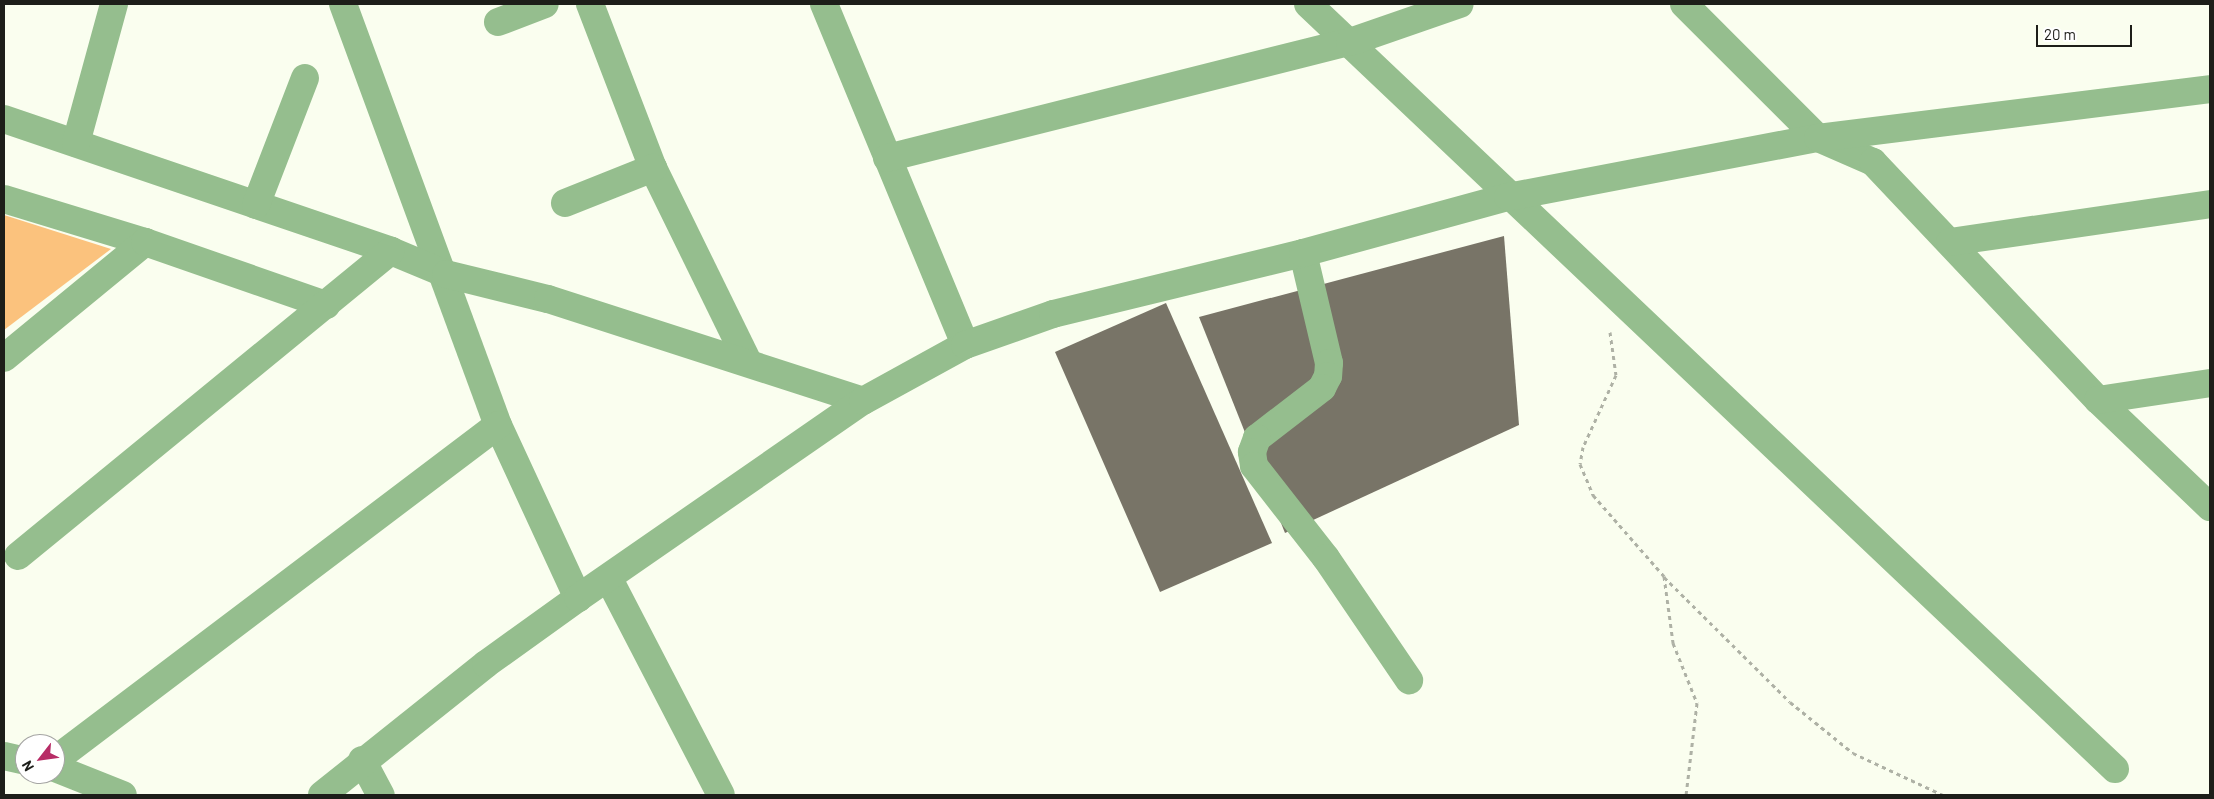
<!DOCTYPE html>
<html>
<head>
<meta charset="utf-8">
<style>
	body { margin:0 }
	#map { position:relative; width:2214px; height:799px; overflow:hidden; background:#fafeef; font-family:Barlow,sans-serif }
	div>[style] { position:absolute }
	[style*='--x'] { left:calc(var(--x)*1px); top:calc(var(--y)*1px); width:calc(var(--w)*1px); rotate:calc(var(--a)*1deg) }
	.green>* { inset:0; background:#fbc27d }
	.building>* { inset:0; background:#787467 }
	.path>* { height:3px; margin-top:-1.5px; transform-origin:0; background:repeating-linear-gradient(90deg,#aeb1a5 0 4px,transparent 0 8px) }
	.minor>* { height:28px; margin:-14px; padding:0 14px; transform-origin:14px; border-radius:14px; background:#95be8e }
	span { translate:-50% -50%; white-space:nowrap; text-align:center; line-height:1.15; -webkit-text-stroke:5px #fff; paint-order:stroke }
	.frame { position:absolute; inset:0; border:5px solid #1d1e19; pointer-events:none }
	.north { position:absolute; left:15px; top:734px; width:50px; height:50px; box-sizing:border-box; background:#fff; border:1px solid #a5a5a3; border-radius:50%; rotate:240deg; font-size:14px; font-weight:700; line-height:20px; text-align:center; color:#1d1e19 }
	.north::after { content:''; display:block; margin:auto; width:18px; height:22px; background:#b72c66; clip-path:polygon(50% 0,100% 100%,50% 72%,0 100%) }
	.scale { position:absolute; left:2036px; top:25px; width:96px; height:22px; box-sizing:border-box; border:2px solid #1d1e19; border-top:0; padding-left:6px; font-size:15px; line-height:18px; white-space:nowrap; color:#1d1e19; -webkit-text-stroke:4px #fff; paint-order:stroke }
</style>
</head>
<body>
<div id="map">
	<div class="green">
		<i style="clip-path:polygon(4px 215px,111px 249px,4px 330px)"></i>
	</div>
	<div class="building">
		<i style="clip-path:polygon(1504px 236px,1519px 425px,1285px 533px,1199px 317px)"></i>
		<i style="clip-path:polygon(1166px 303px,1272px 543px,1160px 592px,1055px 352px)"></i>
	</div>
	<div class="path">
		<i style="--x:1610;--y:332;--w:43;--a:82.1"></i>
		<i style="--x:1616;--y:375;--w:79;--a:114.6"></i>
		<i style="--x:1583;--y:447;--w:17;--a:100"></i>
		<i style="--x:1580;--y:464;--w:34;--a:67"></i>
		<i style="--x:1593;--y:495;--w:108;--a:48.8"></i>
		<i style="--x:1664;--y:576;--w:68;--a:82.3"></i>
		<i style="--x:1673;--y:643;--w:65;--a:68.2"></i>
		<i style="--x:1697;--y:703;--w:93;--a:96.8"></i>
		<i style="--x:1664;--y:577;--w:177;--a:44.8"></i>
		<i style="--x:1790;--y:702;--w:81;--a:39"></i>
		<i style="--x:1853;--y:753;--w:99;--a:25"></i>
	</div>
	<div class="minor">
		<i style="--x:343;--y:4;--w:449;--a:69.8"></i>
		<i style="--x:498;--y:425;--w:191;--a:65.2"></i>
		<i style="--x:590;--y:4;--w:176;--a:69"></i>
		<i style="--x:653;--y:168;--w:216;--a:63.9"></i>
		<i style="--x:824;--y:4;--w:369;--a:67.5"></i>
		<i style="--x:1308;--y:4;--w:1112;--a:43.47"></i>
		<i style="--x:1684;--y:4;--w:190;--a:45"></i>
		<i style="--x:1818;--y:138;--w:60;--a:23.6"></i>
		<i style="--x:1873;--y:162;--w:328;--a:46.6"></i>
		<i style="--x:2098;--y:400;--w:155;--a:43.7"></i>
		<i style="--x:498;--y:22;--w:50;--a:-21"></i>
		<i style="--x:4;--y:119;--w:409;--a:18.8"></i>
		<i style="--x:391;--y:251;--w:60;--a:22.7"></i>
		<i style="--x:446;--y:274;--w:105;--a:13.8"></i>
		<i style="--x:548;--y:299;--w:331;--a:17.9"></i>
		<i style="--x:76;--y:143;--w:144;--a:-74.7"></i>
		<i style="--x:887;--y:158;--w:477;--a:-14.1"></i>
		<i style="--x:1350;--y:42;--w:116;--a:-19.1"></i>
		<i style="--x:4;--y:199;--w:147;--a:17"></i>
		<i style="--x:565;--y:203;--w:95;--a:-21.7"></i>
		<i style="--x:256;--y:205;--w:136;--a:-68.9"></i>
		<i style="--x:1950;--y:242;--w:263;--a:-8.3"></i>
		<i style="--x:1303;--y:253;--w:113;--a:76.7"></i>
		<i style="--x:1329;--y:363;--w:13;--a:94"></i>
		<i style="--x:1328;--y:376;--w:13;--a:117"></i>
		<i style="--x:1322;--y:388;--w:82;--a:142.4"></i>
		<i style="--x:1257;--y:438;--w:15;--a:110"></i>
		<i style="--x:1252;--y:452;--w:14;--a:82"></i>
		<i style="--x:1254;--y:466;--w:117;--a:52"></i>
		<i style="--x:1326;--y:558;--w:148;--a:55.8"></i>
		<i style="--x:4;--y:358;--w:183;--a:-39.4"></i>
		<i style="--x:145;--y:242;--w:192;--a:19.2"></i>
		<i style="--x:2098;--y:400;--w:113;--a:-8.6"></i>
		<i style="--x:18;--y:556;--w:482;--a:-39.3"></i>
		<i style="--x:609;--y:579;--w:243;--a:62.6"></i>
		<i style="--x:4;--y:756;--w:22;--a:13"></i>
		<i style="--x:55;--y:760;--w:555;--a:-37.1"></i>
		<i style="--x:362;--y:760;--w:40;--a:62"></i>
		<i style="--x:55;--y:768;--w:73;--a:21.7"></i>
		<i style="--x:322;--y:795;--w:210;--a:-38.6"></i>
		<i style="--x:486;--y:664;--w:113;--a:-35.7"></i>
		<i style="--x:578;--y:598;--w:346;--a:-34.7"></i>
		<i style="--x:863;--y:401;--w:116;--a:-28.8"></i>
		<i style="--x:965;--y:345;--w:93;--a:-19.4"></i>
		<i style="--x:1053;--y:314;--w:257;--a:-13.7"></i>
		<i style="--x:1303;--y:253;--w:213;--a:-15.3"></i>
		<i style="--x:1508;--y:197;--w:316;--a:-10.8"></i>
		<i style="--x:1818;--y:138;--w:395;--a:-7.1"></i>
	</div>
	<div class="frame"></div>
	<div class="north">N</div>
	<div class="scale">20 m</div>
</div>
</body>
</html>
